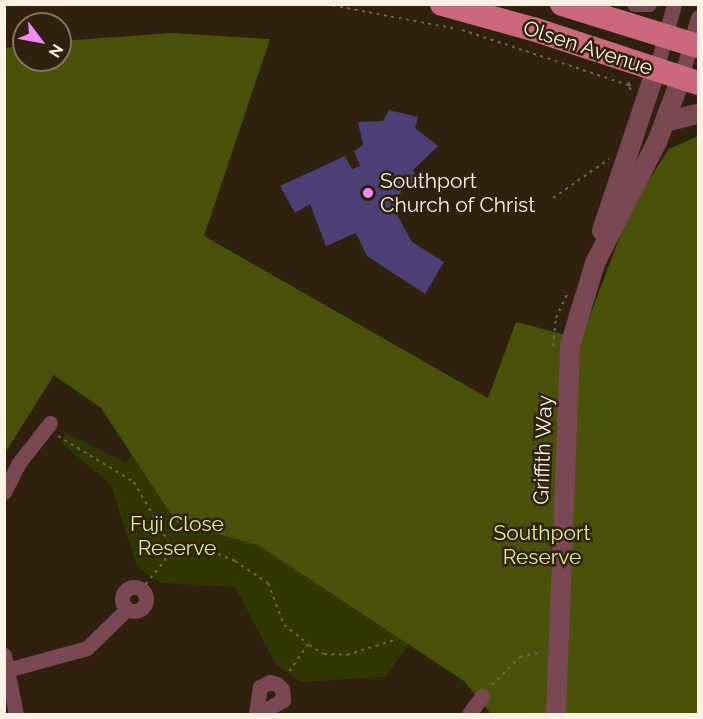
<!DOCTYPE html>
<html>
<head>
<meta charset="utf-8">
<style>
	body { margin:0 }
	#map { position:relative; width:703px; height:719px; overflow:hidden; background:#2f210d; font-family:Raleway,sans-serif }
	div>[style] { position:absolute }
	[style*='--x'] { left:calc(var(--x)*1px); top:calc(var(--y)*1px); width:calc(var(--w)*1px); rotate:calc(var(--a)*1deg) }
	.green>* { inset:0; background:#313701 }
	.forest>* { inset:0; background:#4a520a }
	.building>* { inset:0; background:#4c4077 }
	.path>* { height:2px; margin-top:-1px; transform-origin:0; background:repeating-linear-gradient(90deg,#6f6351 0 3px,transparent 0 7.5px) }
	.minor>* { height:15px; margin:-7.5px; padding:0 7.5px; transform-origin:7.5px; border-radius:7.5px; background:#794852 }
	.minor>.ring { margin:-7.5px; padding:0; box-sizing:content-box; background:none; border:15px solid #794852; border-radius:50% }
	.tertiary>* { height:20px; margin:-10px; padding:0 10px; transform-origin:10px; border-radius:10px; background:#794852 }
	.primary>* { height:24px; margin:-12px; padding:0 12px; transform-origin:12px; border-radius:12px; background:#cc687e }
	.dots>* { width:16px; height:16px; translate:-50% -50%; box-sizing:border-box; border:3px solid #2f210d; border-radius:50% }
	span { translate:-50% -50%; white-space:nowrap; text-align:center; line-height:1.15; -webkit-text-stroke:5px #2f210d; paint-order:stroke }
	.street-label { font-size:21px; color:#fbf2e5 }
	.poi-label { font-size:21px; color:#fbf2e5 }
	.left { translate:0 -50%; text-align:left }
	.park-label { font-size:21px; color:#deed8e }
	.frame { position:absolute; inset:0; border:6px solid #fbf2e5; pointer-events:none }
	.north { position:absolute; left:12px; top:12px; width:60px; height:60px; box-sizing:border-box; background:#2f210d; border:2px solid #817563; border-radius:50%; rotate:122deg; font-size:16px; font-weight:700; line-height:24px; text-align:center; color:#fbf2e5 }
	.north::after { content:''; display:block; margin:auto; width:21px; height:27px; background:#f18af4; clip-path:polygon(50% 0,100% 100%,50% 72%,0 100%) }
</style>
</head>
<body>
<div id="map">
	<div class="green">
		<i style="clip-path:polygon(66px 433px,126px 463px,136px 449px,409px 644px,385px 677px,301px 682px,276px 664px,235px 587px,161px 583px,137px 567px,111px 485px,61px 442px)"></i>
	</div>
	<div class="forest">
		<i style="clip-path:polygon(173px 33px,270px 39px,204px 236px,488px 398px,516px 322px,581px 339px,621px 234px,645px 186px,669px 149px,698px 136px,698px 714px,491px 714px,464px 681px,258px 545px,177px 523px,101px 408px,54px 375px,5px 453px,5px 48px,24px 45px,24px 60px,60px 60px,60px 41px)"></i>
	</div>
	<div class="building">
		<i style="clip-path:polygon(389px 110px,418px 117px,415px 128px,438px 146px,413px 170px,417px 179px,401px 191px,395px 211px,412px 242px,444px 262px,425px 294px,367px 256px,356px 233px,326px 246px,310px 204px,295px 213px,280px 186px,345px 156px,352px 169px,360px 166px,354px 151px,363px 145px,358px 122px,383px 121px)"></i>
	</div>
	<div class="path">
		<i style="--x:325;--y:4;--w:134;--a:10.7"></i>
		<i style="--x:462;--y:30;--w:175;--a:18.3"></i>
		<i style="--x:628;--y:85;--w:6;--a:-72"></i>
		<i style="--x:631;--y:90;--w:6;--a:-121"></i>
		<i style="--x:628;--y:85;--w:6;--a:9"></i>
		<i style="--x:553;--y:198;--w:68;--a:-34.9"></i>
		<i style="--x:553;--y:346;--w:28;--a:-84"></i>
		<i style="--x:556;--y:318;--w:29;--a:-65"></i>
		<i style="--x:58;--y:436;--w:89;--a:31.2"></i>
		<i style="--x:134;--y:482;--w:78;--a:60.2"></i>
		<i style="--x:141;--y:590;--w:51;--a:-51.3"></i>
		<i style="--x:173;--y:550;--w:45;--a:5.1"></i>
		<i style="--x:218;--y:554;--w:18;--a:22"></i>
		<i style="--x:235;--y:561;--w:40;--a:34"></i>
		<i style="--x:268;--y:583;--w:45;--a:69.1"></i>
		<i style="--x:284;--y:625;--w:31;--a:38"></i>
		<i style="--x:308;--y:644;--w:36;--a:124"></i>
		<i style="--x:309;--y:645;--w:17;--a:31"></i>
		<i style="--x:324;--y:654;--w:23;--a:2"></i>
		<i style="--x:347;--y:655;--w:49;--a:-17.7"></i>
		<i style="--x:492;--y:685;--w:40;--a:-45"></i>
		<i style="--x:520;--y:657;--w:23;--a:-13"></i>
	</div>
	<div class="minor">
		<i style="--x:634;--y:4;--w:15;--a:0"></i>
		<i style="--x:656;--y:70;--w:68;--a:-74.7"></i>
		<i style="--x:681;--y:78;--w:63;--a:-74.4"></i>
		<i style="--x:4;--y:492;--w:31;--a:-63"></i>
		<i style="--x:18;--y:464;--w:52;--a:-52"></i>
		<i class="ring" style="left:122px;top:587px;width:9px;height:9px"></i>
		<i style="--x:4;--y:655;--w:60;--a:78.5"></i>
		<i style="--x:7;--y:670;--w:83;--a:-15.4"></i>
		<i style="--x:87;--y:648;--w:56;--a:-44.3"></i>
		<i style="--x:256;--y:714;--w:27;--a:-82"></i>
		<i style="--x:260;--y:687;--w:11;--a:-27"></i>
		<i style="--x:270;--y:682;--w:7;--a:16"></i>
		<i style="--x:277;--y:684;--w:7;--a:45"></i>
		<i style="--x:282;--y:689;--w:11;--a:85"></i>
		<i style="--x:283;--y:700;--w:28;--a:150"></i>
		<i style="--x:469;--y:714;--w:22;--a:-54"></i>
	</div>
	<div class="tertiary">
		<i style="--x:665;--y:122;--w:34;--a:-14"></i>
		<i style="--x:602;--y:231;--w:170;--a:-71.5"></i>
		<i style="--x:556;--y:714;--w:368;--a:-87.8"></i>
		<i style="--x:570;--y:346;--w:87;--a:-73.2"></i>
		<i style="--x:595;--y:263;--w:136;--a:-62.9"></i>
		<i style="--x:657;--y:142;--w:68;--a:-69.4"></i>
	</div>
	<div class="primary">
		<i style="--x:442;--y:4;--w:94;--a:15.4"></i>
		<i style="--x:533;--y:29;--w:174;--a:18.1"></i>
		<i style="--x:562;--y:4;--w:142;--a:17.2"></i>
	</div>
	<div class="dots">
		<i style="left:368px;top:193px;background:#f18af4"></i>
	</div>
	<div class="street-label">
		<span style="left:588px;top:48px;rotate:18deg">Olsen Avenue</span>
		<span style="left:543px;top:450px;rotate:-88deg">Griffith Way</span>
	</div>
	<div class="poi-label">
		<span class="left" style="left:380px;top:193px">Southport<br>Church of Christ</span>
	</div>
	<div class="park-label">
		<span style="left:177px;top:536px">Fuji Close<br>Reserve</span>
		<span style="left:542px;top:545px">Southport<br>Reserve</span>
	</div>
	<div class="frame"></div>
	<div class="north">N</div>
</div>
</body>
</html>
